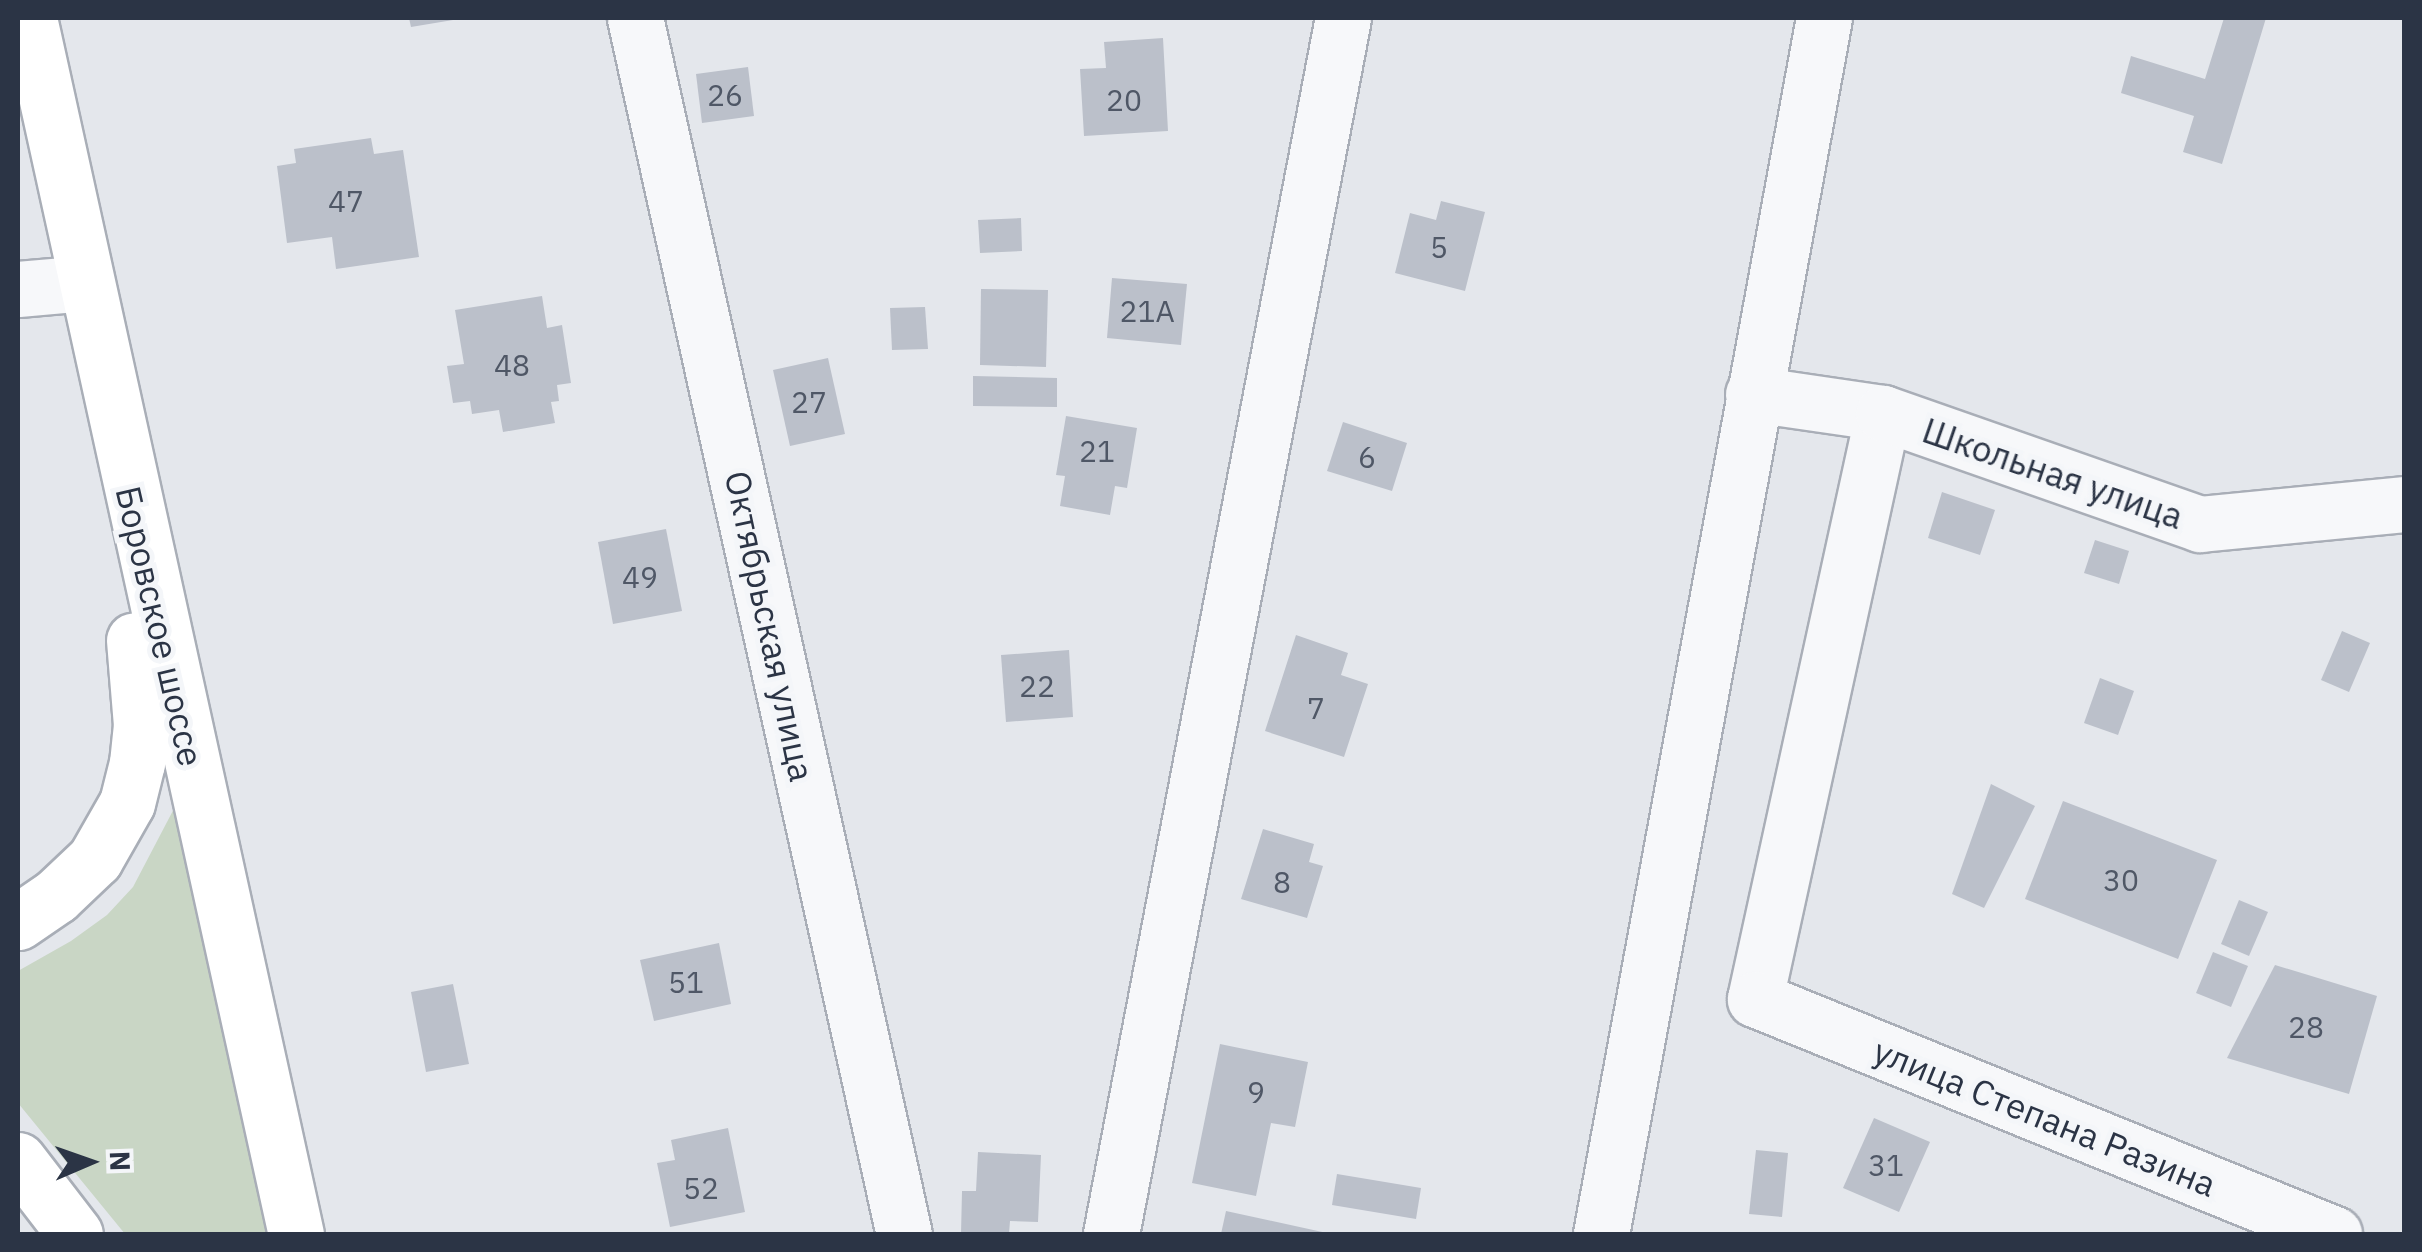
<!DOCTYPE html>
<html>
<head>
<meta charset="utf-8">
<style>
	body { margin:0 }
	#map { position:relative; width:2422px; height:1252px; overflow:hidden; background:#e4e7ec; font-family:"IBM Plex Sans",sans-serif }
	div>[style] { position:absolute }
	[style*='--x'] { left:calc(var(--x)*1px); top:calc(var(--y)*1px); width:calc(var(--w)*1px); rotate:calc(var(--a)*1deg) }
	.green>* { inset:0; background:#c9d6c5 }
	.building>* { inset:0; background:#bbc0ca }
	.roads { filter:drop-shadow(2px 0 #a9aeb7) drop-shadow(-2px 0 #a9aeb7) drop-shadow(0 2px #a9aeb7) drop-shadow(0 -2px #a9aeb7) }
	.minor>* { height:55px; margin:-27.5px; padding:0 27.5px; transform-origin:27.5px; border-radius:27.5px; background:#f7f8fa }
	.major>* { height:55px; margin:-27.5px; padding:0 27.5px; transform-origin:27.5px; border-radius:27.5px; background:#fff }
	span { translate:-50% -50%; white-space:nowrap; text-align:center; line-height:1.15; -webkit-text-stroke:10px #f4f6f9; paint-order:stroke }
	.number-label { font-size:30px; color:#4f5766 }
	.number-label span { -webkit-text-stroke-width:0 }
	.street-label { font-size:35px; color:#2b3445 }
	.frame { position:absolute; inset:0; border:20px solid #2b3445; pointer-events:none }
	.north { position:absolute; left:40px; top:1112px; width:100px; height:100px; -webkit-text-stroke:8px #f4f6f9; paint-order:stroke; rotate:88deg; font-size:28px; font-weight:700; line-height:40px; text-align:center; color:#2b3445 }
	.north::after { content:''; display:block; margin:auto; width:35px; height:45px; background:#2b3445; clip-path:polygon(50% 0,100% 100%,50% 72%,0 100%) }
</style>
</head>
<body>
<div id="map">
	<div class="green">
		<i style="clip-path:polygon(178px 801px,273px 1234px,125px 1234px,18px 1103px,18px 971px,71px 941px,107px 915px,133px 887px)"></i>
	</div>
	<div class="building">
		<i style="clip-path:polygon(409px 18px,453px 18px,453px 20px,411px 27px)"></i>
		<i style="clip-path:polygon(2224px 18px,2266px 18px,2222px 164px,2183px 152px,2194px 116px,2121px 93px,2131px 56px,2205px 79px)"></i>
		<i style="clip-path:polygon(1163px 38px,1168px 131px,1084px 136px,1080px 69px,1106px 68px,1104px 42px)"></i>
		<i style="clip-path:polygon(748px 67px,754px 116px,702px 123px,696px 74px)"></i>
		<i style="clip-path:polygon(371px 138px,374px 154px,403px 150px,419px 257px,336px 269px,332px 237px,287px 243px,277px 166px,296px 163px,294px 149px)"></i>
		<i style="clip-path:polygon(1441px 201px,1485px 212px,1465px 291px,1395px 273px,1410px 213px,1436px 220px)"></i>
		<i style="clip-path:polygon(1021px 218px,1022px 251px,980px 253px,978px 220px)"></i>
		<i style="clip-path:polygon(1112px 278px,1187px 284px,1181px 345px,1107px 338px)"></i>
		<i style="clip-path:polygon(981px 289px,1048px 290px,1046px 367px,980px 365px)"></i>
		<i style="clip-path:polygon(542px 296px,547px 328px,562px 325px,571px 383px,557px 385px,559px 401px,551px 402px,555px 423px,503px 432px,499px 410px,472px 414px,470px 401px,453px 403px,447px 366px,464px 364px,455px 310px)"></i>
		<i style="clip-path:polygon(925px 307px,928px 349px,892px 350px,890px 308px)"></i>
		<i style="clip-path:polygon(828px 358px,845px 434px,790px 446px,773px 370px)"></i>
		<i style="clip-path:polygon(973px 376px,1057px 378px,1057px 407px,973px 406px)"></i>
		<i style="clip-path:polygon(1066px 416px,1137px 428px,1127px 488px,1115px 486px,1110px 515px,1060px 506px,1065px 476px,1056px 475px)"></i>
		<i style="clip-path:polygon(1343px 422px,1407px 443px,1392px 491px,1327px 471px)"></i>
		<i style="clip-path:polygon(1942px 492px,1995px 510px,1980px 555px,1928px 538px)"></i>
		<i style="clip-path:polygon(666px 529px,682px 611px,613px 624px,598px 542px)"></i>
		<i style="clip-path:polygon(2095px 540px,2129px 551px,2119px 584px,2084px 573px)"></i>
		<i style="clip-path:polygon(2342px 631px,2370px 643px,2349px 692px,2321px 680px)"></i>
		<i style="clip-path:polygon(1296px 635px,1348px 653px,1341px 675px,1368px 684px,1344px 757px,1265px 731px)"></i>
		<i style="clip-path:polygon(1069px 650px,1073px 717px,1006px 722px,1001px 655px)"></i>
		<i style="clip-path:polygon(2100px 678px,2134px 691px,2118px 735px,2084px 723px)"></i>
		<i style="clip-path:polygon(1991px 784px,2035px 806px,1984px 908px,1952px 894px)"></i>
		<i style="clip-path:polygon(2063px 801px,2217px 860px,2178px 959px,2025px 899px)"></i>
		<i style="clip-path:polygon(1263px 829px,1314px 844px,1309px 862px,1323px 866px,1307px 918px,1241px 899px)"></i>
		<i style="clip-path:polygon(2239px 900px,2268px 912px,2249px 956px,2221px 944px)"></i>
		<i style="clip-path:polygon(719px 943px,731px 1004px,654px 1021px,640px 960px)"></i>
		<i style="clip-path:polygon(2213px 952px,2248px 966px,2231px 1007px,2196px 993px)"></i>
		<i style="clip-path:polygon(2275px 965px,2377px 996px,2349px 1094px,2227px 1058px)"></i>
		<i style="clip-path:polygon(453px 984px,469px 1064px,426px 1072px,411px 992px)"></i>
		<i style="clip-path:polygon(1220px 1044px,1308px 1062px,1295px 1127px,1271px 1123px,1256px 1196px,1192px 1183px)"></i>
		<i style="clip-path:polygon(1874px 1118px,1930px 1142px,1899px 1212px,1843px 1188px)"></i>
		<i style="clip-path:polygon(728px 1128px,745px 1212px,670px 1227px,657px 1163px,675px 1160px,671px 1140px)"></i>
		<i style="clip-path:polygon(1756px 1150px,1788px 1153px,1782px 1217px,1749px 1214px)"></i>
		<i style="clip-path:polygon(978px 1152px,1041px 1155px,1038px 1222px,1010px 1221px,1009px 1234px,961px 1234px,962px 1191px,976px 1191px)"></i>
		<i style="clip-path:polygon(1337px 1174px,1421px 1188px,1416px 1219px,1332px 1205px)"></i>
		<i style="clip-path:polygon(1226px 1211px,1327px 1233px,1327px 1234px,1221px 1234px)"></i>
	</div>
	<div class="roads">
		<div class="minor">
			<i style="--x:635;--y:18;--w:1245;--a:77.53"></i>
			<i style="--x:18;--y:289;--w:67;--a:-5.1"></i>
			<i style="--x:1753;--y:394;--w:131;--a:8.3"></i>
			<i style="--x:1883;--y:413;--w:600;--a:102.32"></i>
			<i style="--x:1755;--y:999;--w:625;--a:22.09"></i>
			<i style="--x:1883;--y:413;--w:336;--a:19.3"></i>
			<i style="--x:2200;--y:524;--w:205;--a:-5.6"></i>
			<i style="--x:1111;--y:1234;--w:1238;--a:-79.2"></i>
			<i style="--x:1601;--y:1234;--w:1236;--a:-79.61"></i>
		</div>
		<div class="major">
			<i style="--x:29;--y:18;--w:1245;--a:77.62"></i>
			<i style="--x:18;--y:922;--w:46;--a:-34.4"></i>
			<i style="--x:56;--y:896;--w:54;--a:-43.5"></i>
			<i style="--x:95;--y:859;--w:64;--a:-60.3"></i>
			<i style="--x:127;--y:803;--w:41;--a:-76"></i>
			<i style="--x:137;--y:763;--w:38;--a:-84"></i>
			<i style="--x:141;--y:725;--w:85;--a:-94.7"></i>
			<i style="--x:18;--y:1160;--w:93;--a:52.4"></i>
		</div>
	</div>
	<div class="number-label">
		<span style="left:725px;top:95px">26</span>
		<span style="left:1124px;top:100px">20</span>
		<span style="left:346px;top:201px">47</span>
		<span style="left:1439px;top:247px">5</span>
		<span style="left:1147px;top:311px">21А</span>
		<span style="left:512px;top:365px">48</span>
		<span style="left:809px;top:402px">27</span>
		<span style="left:1097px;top:451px">21</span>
		<span style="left:1367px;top:457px">6</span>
		<span style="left:640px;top:577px">49</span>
		<span style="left:1037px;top:686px">22</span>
		<span style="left:1316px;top:708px">7</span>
		<span style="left:2121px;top:880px">30</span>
		<span style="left:1282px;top:882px">8</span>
		<span style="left:686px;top:982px">51</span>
		<span style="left:2306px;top:1027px">28</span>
		<span style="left:1256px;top:1092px">9</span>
		<span style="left:1886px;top:1165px">31</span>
		<span style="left:701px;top:1188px">52</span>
	</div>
	<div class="street-label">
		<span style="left:2053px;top:473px;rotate:19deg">Школьная улица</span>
		<span style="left:160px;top:626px;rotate:77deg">Боровское шоссе</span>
		<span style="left:770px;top:626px;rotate:78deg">Октябрьская улица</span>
		<span style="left:2045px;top:1117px;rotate:22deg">улица Степана Разина</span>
	</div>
	<div class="frame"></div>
	<div class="north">N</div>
</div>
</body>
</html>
